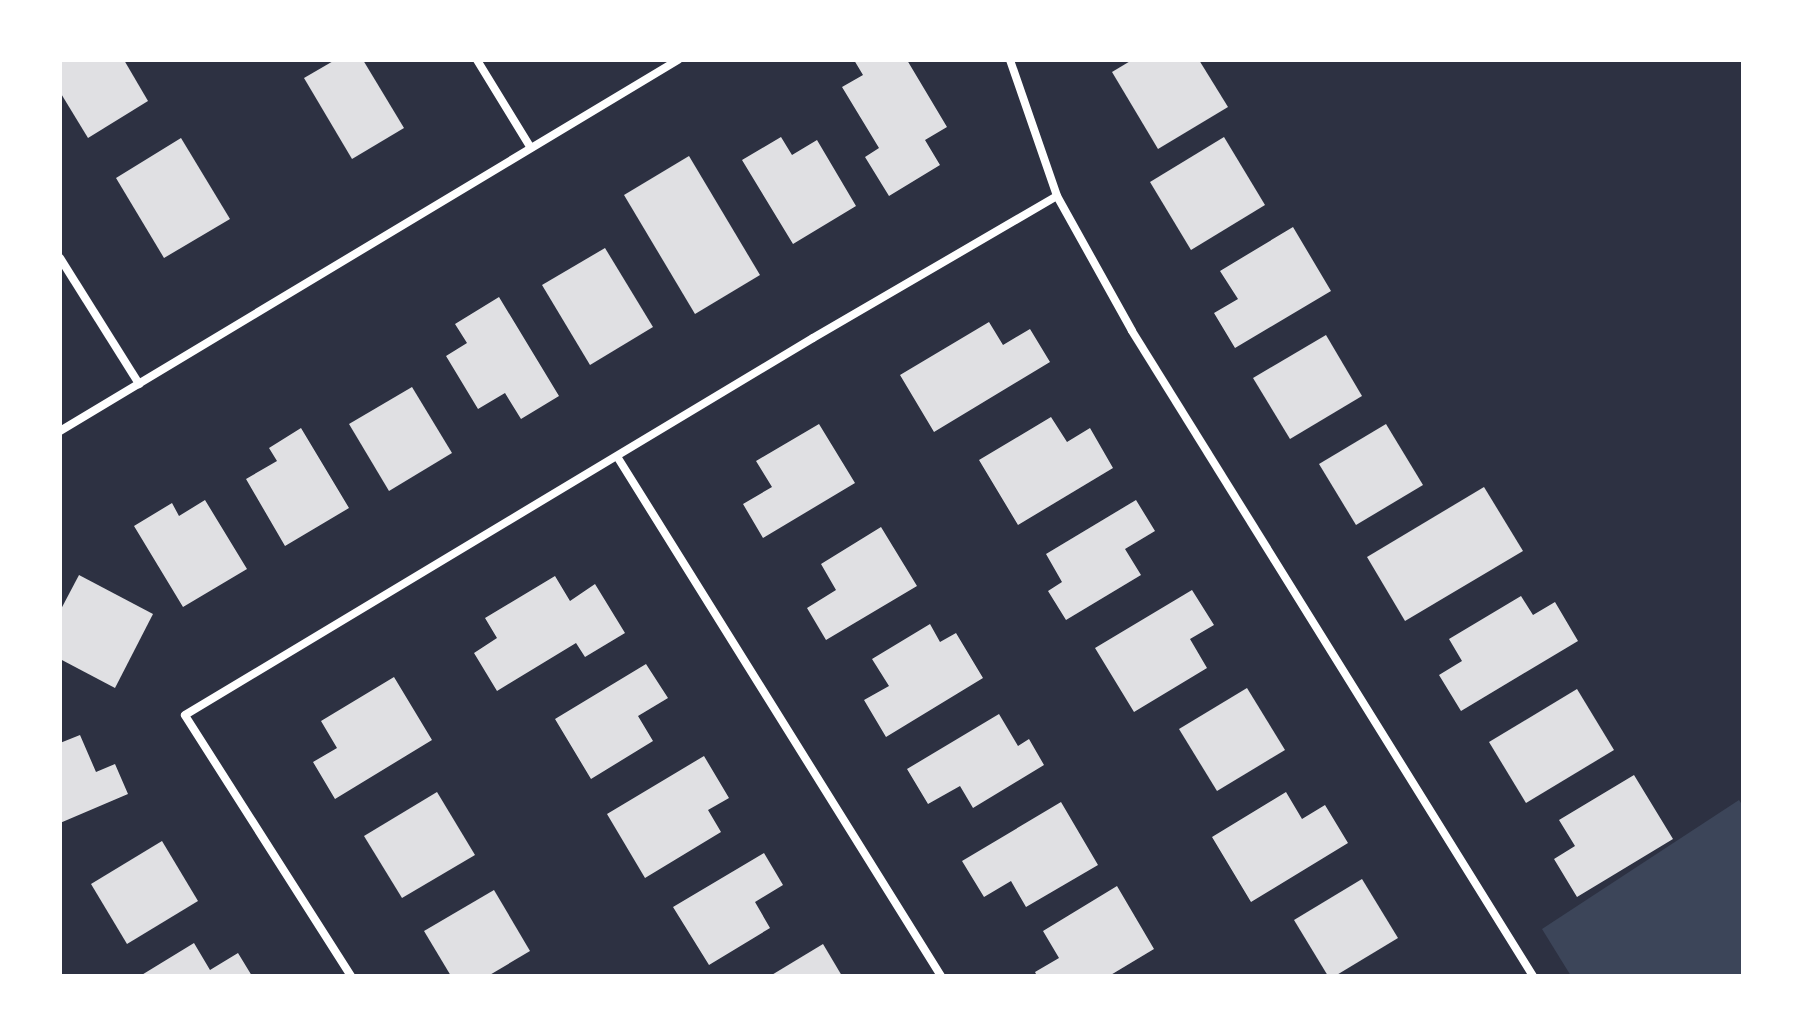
<!DOCTYPE html>
<html>
<head>
<meta charset="utf-8">
<style>
	body { margin:0 }
	#map { position:relative; width:1803px; height:1036px; overflow:hidden; background:#2d3142; font-family:Commissioner,sans-serif }
	div>[style] { position:absolute }
	[style*='--x'] { left:calc(var(--x)*1px); top:calc(var(--y)*1px); width:calc(var(--w)*1px); rotate:calc(var(--a)*1deg) }
	.green>* { inset:0; background:#3c4559 }
	.building>* { inset:0; background:#e0e0e3 }
	.minor>* { height:8px; margin:-4px; padding:0 4px; transform-origin:4px; border-radius:4px; background:#fff }
	span { translate:-50% -50%; white-space:nowrap; text-align:center; line-height:1.15; -webkit-text-stroke:7px #fff; paint-order:stroke }
	.frame { position:absolute; inset:0; border:62px solid #fff; pointer-events:none }
</style>
</head>
<body>
<div id="map">
	<div class="green">
		<i style="clip-path:polygon(1739px 800px,1743px 806px,1743px 976px,1571px 976px,1542px 929px)"></i>
	</div>
	<div class="building">
		<i style="clip-path:polygon(60px 60px,124px 60px,148px 101px,88px 138px,60px 92px)"></i>
		<i style="clip-path:polygon(335px 60px,363px 60px,404px 128px,352px 159px,304px 78px)"></i>
		<i style="clip-path:polygon(854px 60px,907px 60px,947px 127px,925px 140px,940px 165px,889px 196px,865px 157px,879px 148px,842px 87px,863px 75px)"></i>
		<i style="clip-path:polygon(1132px 60px,1199px 60px,1228px 107px,1158px 149px,1112px 72px)"></i>
		<i style="clip-path:polygon(781px 137px,792px 155px,817px 140px,856px 206px,793px 244px,742px 160px)"></i>
		<i style="clip-path:polygon(1224px 137px,1265px 205px,1191px 250px,1150px 182px)"></i>
		<i style="clip-path:polygon(181px 138px,230px 219px,164px 258px,116px 178px)"></i>
		<i style="clip-path:polygon(689px 156px,760px 275px,695px 314px,624px 195px)"></i>
		<i style="clip-path:polygon(1293px 227px,1331px 291px,1235px 348px,1214px 313px,1238px 299px,1220px 271px)"></i>
		<i style="clip-path:polygon(605px 248px,653px 327px,590px 365px,542px 285px)"></i>
		<i style="clip-path:polygon(499px 297px,559px 396px,521px 419px,505px 393px,478px 409px,446px 356px,467px 343px,455px 324px)"></i>
		<i style="clip-path:polygon(989px 322px,1003px 345px,1030px 329px,1050px 362px,934px 432px,900px 375px)"></i>
		<i style="clip-path:polygon(1326px 335px,1362px 396px,1290px 439px,1253px 378px)"></i>
		<i style="clip-path:polygon(412px 387px,452px 453px,389px 491px,349px 424px)"></i>
		<i style="clip-path:polygon(1051px 417px,1067px 442px,1090px 428px,1113px 468px,1018px 525px,979px 460px)"></i>
		<i style="clip-path:polygon(819px 424px,855px 483px,763px 538px,743px 504px,772px 487px,756px 461px)"></i>
		<i style="clip-path:polygon(1386px 424px,1423px 485px,1356px 525px,1319px 464px)"></i>
		<i style="clip-path:polygon(301px 428px,349px 508px,285px 546px,246px 479px,277px 461px,269px 448px)"></i>
		<i style="clip-path:polygon(1484px 487px,1523px 551px,1405px 621px,1367px 557px)"></i>
		<i style="clip-path:polygon(205px 500px,247px 569px,183px 607px,134px 526px,172px 503px,179px 516px)"></i>
		<i style="clip-path:polygon(1136px 500px,1155px 531px,1125px 549px,1141px 575px,1066px 620px,1048px 591px,1062px 582px,1046px 554px)"></i>
		<i style="clip-path:polygon(881px 527px,917px 586px,826px 640px,807px 608px,836px 590px,821px 564px)"></i>
		<i style="clip-path:polygon(79px 575px,153px 614px,115px 688px,60px 659px,60px 611px)"></i>
		<i style="clip-path:polygon(555px 576px,570px 601px,595px 584px,625px 633px,585px 657px,576px 643px,497px 691px,474px 653px,497px 638px,485px 618px)"></i>
		<i style="clip-path:polygon(1192px 590px,1214px 625px,1190px 639px,1207px 668px,1134px 712px,1095px 648px)"></i>
		<i style="clip-path:polygon(1521px 596px,1533px 615px,1555px 602px,1578px 641px,1461px 711px,1439px 675px,1462px 661px,1449px 639px)"></i>
		<i style="clip-path:polygon(930px 624px,940px 642px,956px 633px,983px 678px,886px 737px,864px 700px,889px 686px,872px 659px)"></i>
		<i style="clip-path:polygon(646px 664px,668px 698px,638px 716px,653px 741px,591px 779px,555px 719px)"></i>
		<i style="clip-path:polygon(394px 677px,432px 740px,335px 799px,313px 762px,337px 748px,321px 721px)"></i>
		<i style="clip-path:polygon(1247px 688px,1285px 750px,1217px 791px,1179px 729px)"></i>
		<i style="clip-path:polygon(1577px 689px,1614px 750px,1526px 803px,1489px 742px)"></i>
		<i style="clip-path:polygon(999px 714px,1018px 746px,1029px 739px,1044px 765px,973px 808px,960px 786px,928px 804px,907px 769px)"></i>
		<i style="clip-path:polygon(80px 735px,96px 772px,115px 764px,128px 794px,60px 823px,60px 743px)"></i>
		<i style="clip-path:polygon(704px 756px,729px 798px,708px 810px,721px 832px,645px 878px,607px 814px)"></i>
		<i style="clip-path:polygon(1634px 775px,1673px 839px,1577px 897px,1554px 859px,1575px 846px,1559px 820px)"></i>
		<i style="clip-path:polygon(437px 792px,475px 855px,402px 898px,364px 836px)"></i>
		<i style="clip-path:polygon(1286px 792px,1302px 819px,1325px 805px,1348px 843px,1251px 902px,1212px 837px)"></i>
		<i style="clip-path:polygon(1061px 802px,1098px 865px,1026px 907px,1011px 881px,984px 897px,962px 861px)"></i>
		<i style="clip-path:polygon(162px 841px,198px 901px,127px 944px,91px 884px)"></i>
		<i style="clip-path:polygon(764px 853px,783px 885px,755px 902px,770px 928px,709px 965px,673px 907px)"></i>
		<i style="clip-path:polygon(1362px 879px,1398px 938px,1335px 976px,1328px 976px,1294px 920px)"></i>
		<i style="clip-path:polygon(1117px 886px,1154px 949px,1109px 976px,1037px 976px,1035px 972px,1059px 958px,1043px 931px)"></i>
		<i style="clip-path:polygon(494px 890px,530px 951px,488px 976px,451px 976px,424px 931px)"></i>
		<i style="clip-path:polygon(194px 943px,210px 970px,238px 953px,252px 976px,140px 976px)"></i>
		<i style="clip-path:polygon(823px 944px,842px 976px,770px 976px)"></i>
	</div>
	<div class="minor">
		<i style="--x:477;--y:60;--w:103;--a:58.5"></i>
		<i style="--x:1010;--y:60;--w:144;--a:70.9"></i>
		<i style="--x:1057;--y:196;--w:154;--a:60.9"></i>
		<i style="--x:1132;--y:331;--w:759;--a:58.13"></i>
		<i style="--x:60;--y:258;--w:149;--a:57.9"></i>
		<i style="--x:60;--y:431;--w:721;--a:-30.98"></i>
		<i style="--x:618;--y:458;--w:610;--a:58.05"></i>
		<i style="--x:351;--y:976;--w:309;--a:-122.5"></i>
		<i style="--x:185;--y:715;--w:732;--a:-30.98"></i>
		<i style="--x:813;--y:338;--w:282;--a:-30.2"></i>
	</div>
	<div class="frame"></div>
</div>
</body>
</html>
